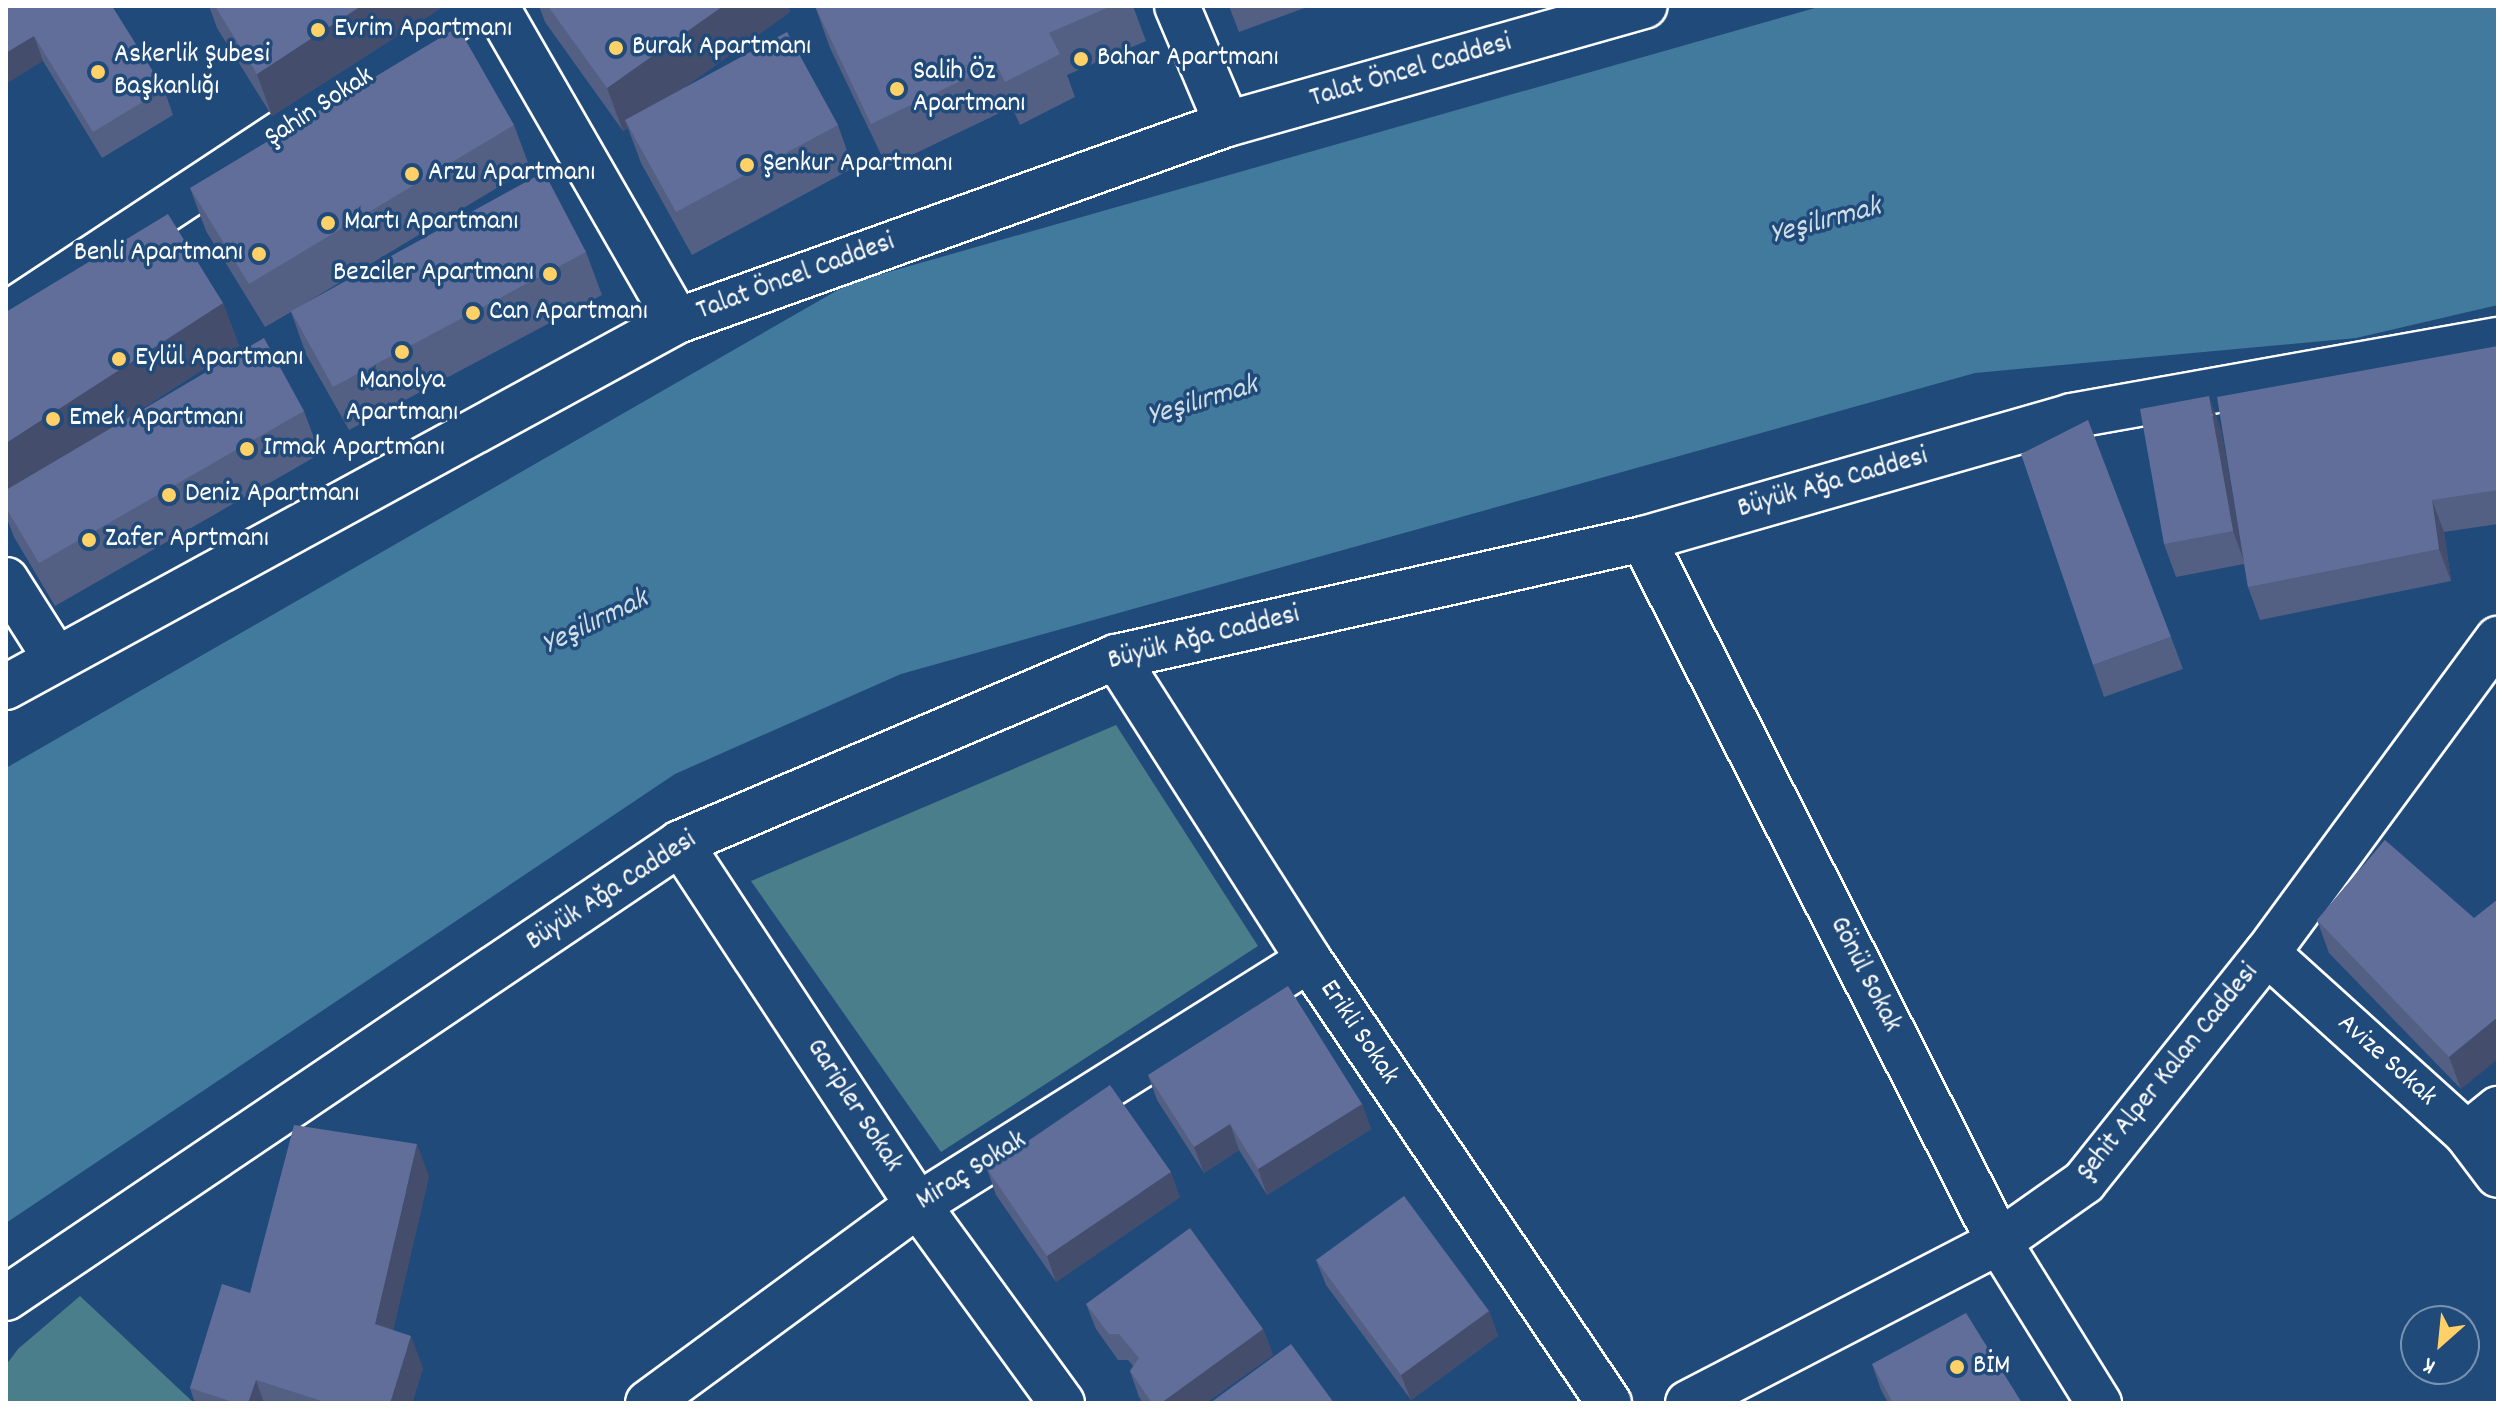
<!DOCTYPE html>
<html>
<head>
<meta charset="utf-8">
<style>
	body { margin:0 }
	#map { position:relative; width:2504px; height:1409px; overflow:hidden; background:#1f4a7a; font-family:Dekko,sans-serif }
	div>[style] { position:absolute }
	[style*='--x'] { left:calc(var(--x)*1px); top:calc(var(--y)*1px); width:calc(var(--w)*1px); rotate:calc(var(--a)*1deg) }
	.green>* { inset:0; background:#4b7e8b }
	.water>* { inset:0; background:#427a9d }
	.roads { filter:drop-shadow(2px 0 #fff) drop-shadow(-2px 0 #fff) drop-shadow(0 2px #fff) drop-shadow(0 -2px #fff) }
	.minor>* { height:44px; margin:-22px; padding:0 22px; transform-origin:22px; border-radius:22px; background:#1f4a7a }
	.wall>* { inset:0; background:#545f84 }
	.shaded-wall>* { inset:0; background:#454d6c }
	.building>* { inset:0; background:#626e9a }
	.dots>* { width:22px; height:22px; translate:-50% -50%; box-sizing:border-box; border:4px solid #1f4a7a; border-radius:50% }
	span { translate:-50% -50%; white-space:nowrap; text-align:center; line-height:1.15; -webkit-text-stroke:7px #1f4a7a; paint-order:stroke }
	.poi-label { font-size:28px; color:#fff }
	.left { translate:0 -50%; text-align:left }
	.right { translate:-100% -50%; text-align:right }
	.street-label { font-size:28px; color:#fff }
	.water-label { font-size:30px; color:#d0dee6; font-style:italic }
	.frame { position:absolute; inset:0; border:8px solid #fff; pointer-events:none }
	.north { position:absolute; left:2400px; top:1305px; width:80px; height:80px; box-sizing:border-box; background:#1f4a7a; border:2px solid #7992af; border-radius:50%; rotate:207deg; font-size:22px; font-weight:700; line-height:32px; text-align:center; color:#fff }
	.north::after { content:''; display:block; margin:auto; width:28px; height:36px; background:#ffd166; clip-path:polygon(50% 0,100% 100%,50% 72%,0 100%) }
</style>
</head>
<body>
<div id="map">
	<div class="green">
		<i style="clip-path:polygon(1116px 725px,1258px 946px,941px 1152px,751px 881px)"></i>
		<i style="clip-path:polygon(80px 1296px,194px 1403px,6px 1403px,6px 1365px,18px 1349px)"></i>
	</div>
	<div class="water">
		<i style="clip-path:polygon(1822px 6px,2498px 6px,2498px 305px,2356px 338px,1975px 373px,901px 674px,675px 774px,6px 1223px,6px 768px,850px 283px)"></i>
	</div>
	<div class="roads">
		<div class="minor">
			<i style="--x:496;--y:6;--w:363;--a:60.1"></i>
			<i style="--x:1177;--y:6;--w:128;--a:67"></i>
			<i style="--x:6;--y:315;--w:561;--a:-33.44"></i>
			<i style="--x:1643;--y:539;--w:788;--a:63.14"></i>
			<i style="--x:1999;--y:1242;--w:190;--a:58.2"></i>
			<i style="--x:6;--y:580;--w:93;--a:57.7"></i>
			<i style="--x:1116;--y:657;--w:359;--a:57.5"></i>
			<i style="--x:1309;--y:960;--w:535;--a:55.89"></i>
			<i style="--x:6;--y:687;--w:764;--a:-28.61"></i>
			<i style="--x:677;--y:321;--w:584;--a:-19.71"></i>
			<i style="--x:1227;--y:124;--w:434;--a:-15.8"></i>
			<i style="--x:680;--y:843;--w:433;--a:56.7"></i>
			<i style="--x:918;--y:1205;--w:245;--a:54"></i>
			<i style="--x:2267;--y:953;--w:270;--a:42.1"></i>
			<i style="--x:2467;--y:1134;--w:51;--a:52.9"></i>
			<i style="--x:2467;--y:1134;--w:40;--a:-39"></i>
			<i style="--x:6;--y:1298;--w:813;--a:-34.02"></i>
			<i style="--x:680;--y:843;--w:474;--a:-23.1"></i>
			<i style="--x:1116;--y:657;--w:540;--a:-12.62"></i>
			<i style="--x:1643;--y:539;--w:445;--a:-16"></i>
			<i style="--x:2071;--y:416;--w:434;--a:-10.1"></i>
			<i style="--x:648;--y:1403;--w:335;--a:-36.3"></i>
			<i style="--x:918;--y:1205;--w:461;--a:-32.1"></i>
			<i style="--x:1688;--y:1403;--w:350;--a:-27.4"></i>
			<i style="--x:1999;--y:1242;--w:104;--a:-35.2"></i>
			<i style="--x:2084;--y:1182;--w:293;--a:-51.4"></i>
			<i style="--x:2267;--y:953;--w:390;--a:-53.7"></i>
		</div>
	</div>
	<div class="wall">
		<i style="clip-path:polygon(6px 6px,164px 89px,173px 115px,102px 158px,43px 61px)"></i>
		<i style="clip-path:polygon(209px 6px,440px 6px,441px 8px,272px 116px,217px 28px)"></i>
		<i style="clip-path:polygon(539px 6px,788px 6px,790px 12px,685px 87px,838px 125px,853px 168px,692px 255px,641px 163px,628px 128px,623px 131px,545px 22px)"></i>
		<i style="clip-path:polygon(815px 6px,1133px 6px,1146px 41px,1067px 75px,1075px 97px,1020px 125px,1012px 107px,887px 167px,830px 48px)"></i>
		<i style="clip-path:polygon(1229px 6px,1310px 6px,1239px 32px)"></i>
		<i style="clip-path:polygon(514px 125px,530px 168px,299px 307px,586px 252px,602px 295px,349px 430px,306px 354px,291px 312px,265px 327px,206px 231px,190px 188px)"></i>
		<i style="clip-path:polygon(223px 303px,239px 346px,123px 421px,304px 411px,320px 454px,55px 606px,14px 537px,6px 516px,6px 312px)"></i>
		<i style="clip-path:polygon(2498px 346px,2498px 524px,2444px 532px,2451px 581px,2260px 620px,2248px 587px,2244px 564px,2176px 577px,2164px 544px,2221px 429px,2240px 540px)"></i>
		<i style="clip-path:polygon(2171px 637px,2183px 669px,2104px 697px,2093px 665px)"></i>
		<i style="clip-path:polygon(2385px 840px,2461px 1089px,2329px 953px,2317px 920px)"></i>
		<i style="clip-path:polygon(1148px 1075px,1362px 1104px,1371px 1129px,1267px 1195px,1239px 1150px,1204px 1173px,1157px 1100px)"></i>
		<i style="clip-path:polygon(987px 1169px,1180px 1197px,1056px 1282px,996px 1195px)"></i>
		<i style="clip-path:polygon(429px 1176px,393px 1330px,423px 1368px,412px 1403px,195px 1403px,190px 1388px,250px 1293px)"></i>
		<i style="clip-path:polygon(1316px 1260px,1489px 1311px,1498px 1336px,1411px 1400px,1326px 1285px)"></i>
		<i style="clip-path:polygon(1086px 1304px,1263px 1329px,1273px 1355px,1206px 1403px,1143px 1403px,1139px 1397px,1130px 1371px,1133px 1366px,1128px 1360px,1118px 1360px,1096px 1329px)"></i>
		<i style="clip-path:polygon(1872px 1364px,2022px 1403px,1888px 1403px,1881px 1390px)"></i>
	</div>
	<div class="shaded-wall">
		<i style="clip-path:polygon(361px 6px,440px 6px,441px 8px,272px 116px,257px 74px)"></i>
		<i style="clip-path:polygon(723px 6px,788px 6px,790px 12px,629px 127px,625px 120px,628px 128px,623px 131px,607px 88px)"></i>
		<i style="clip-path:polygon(34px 36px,43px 61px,6px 84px,6px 53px)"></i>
		<i style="clip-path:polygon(223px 303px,239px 346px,6px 496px,6px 443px)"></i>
		<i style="clip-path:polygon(2209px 396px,2221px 429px,2245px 564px,2233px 531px)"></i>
		<i style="clip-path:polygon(2432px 500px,2444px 532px,2451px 581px,2439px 549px)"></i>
		<i style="clip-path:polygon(2498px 1017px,2498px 1059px,2461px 1089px,2449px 1057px)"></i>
		<i style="clip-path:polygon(1362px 1104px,1371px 1129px,1267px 1195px,1258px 1169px)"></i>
		<i style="clip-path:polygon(1230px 1124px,1239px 1150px,1204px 1173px,1194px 1147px)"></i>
		<i style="clip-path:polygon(417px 1144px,429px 1176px,387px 1357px,375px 1324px)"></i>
		<i style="clip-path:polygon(1171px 1172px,1180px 1197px,1056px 1282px,1047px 1256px)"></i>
		<i style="clip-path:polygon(1489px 1311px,1498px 1336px,1411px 1400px,1401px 1375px)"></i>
		<i style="clip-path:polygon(1263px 1329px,1273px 1355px,1206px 1403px,1161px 1403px)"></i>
		<i style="clip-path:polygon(411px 1336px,423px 1368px,412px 1403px,390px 1403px)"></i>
		<i style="clip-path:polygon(256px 1380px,264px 1403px,248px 1403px)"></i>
	</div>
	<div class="building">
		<i style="clip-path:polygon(6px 6px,112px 6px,164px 89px,93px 132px,34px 36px,6px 53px)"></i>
		<i style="clip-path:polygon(215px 6px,361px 6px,257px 74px)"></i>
		<i style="clip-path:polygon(548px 6px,723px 6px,607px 88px)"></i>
		<i style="clip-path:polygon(815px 6px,1111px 6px,1049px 33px,1060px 54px,1005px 82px,996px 64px,871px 124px)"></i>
		<i style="clip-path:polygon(458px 27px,514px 125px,249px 284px,190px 188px)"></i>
		<i style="clip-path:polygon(787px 32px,838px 125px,676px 212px,625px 120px)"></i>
		<i style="clip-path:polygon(544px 172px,586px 252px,333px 387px,291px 311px)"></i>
		<i style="clip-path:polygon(168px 214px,223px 303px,6px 443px,6px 312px)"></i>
		<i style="clip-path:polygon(264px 338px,304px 411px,39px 563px,6px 508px,6px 490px)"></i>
		<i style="clip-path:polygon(2498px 346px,2498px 490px,2432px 500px,2439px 549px,2248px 587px,2217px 397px)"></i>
		<i style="clip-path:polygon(2209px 396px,2233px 531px,2164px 544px,2140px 409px)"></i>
		<i style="clip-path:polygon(2088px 420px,2171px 637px,2093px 665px,2021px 454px)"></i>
		<i style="clip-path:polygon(2385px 840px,2474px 918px,2498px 899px,2498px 1017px,2449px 1057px,2317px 920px)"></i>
		<i style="clip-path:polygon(1288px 986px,1362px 1104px,1258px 1169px,1230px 1124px,1194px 1147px,1148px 1075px)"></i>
		<i style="clip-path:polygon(1110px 1085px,1171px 1172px,1047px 1256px,987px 1169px)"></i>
		<i style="clip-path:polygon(294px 1125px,417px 1144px,375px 1324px,411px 1336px,390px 1403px,328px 1403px,256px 1380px,248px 1403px,236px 1403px,190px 1388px,222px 1284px,250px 1293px)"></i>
		<i style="clip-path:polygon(1404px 1196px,1489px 1311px,1401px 1375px,1316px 1260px)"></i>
		<i style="clip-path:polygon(1190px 1228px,1263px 1329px,1161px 1403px,1152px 1403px,1130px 1371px,1139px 1358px,1119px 1334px,1109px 1334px,1086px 1304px)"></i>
		<i style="clip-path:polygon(1966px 1313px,2022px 1403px,1893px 1403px,1872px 1364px)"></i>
		<i style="clip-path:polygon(1291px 1344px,1334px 1403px,1210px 1403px)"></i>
	</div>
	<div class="dots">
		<i style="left:318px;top:30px;background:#ffd166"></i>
		<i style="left:616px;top:48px;background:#ffd166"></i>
		<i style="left:1081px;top:59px;background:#ffd166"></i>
		<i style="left:98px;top:72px;background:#ffd166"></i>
		<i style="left:897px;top:89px;background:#ffd166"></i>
		<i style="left:747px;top:165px;background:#ffd166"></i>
		<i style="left:412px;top:174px;background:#ffd166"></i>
		<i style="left:328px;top:223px;background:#ffd166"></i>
		<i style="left:259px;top:254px;background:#ffd166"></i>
		<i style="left:550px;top:274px;background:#ffd166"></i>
		<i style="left:473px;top:313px;background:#ffd166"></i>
		<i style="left:402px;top:352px;background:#ffd166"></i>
		<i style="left:119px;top:359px;background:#ffd166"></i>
		<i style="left:53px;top:419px;background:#ffd166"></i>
		<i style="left:247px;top:449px;background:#ffd166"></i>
		<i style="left:169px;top:495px;background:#ffd166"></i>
		<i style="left:89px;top:540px;background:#ffd166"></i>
		<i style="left:1957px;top:1367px;background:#ffd166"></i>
	</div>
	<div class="poi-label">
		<span class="left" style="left:334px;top:30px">Evrim Apartmanı</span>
		<span class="left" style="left:632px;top:48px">Burak Apartmanı</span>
		<span class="left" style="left:114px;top:72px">Askerlik Şubesi<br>Başkanlığı</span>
		<span class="left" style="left:1097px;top:59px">Bahar Apartmanı</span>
		<span class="left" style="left:913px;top:89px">Salih Öz<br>Apartmanı</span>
		<span class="left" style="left:763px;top:165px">Şenkur Apartmanı</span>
		<span class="left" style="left:428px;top:174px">Arzu Apartmanı</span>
		<span class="left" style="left:344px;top:223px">Martı Apartmanı</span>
		<span class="right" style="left:243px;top:254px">Benli Apartmanı</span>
		<span class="right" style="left:534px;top:274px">Bezciler Apartmanı</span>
		<span class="left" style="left:489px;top:313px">Can Apartmanı</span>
		<span class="left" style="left:135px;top:359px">Eylül Apartmanı</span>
		<span style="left:402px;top:398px">Manolya<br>Apartmanı</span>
		<span class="left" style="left:69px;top:419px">Emek Apartmanı</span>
		<span class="left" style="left:263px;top:449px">Irmak Apartmanı</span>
		<span class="left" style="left:185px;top:495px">Deniz Apartmanı</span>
		<span class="left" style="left:105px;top:540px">Zafer Aprtmanı</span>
		<span class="left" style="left:1973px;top:1367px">BİM</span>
	</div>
	<div class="street-label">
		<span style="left:1411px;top:72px;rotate:-16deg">Talat Öncel Caddesi</span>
		<span style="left:320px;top:108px;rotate:-33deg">Şahin Sokak</span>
		<span style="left:796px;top:278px;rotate:-20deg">Talat Öncel Caddesi</span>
		<span style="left:1833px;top:484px;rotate:-16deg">Büyük Ağa Caddesi</span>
		<span style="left:1204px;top:639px;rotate:-14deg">Büyük Ağa Caddesi</span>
		<span style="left:612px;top:892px;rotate:-33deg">Büyük Ağa Caddesi</span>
		<span style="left:1864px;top:975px;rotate:63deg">Gönül Sokak</span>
		<span style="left:1358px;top:1033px;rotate:56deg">Erikli Sokak</span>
		<span style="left:2386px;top:1061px;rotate:42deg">Avize Sokak</span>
		<span style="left:2169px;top:1073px;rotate:-51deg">Şehit Alper Kalan Caddesi</span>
		<span style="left:853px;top:1106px;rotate:57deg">Garipler Sokak</span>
		<span style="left:972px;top:1172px;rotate:-32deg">Miraç Sokak</span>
	</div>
	<div class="water-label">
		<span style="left:1826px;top:223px;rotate:-15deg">Yeşilırmak</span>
		<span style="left:1203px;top:403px;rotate:-17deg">Yeşilırmak</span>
		<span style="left:596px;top:624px;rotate:-26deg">Yeşilırmak</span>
	</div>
	<div class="frame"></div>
	<div class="north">K</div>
</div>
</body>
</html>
